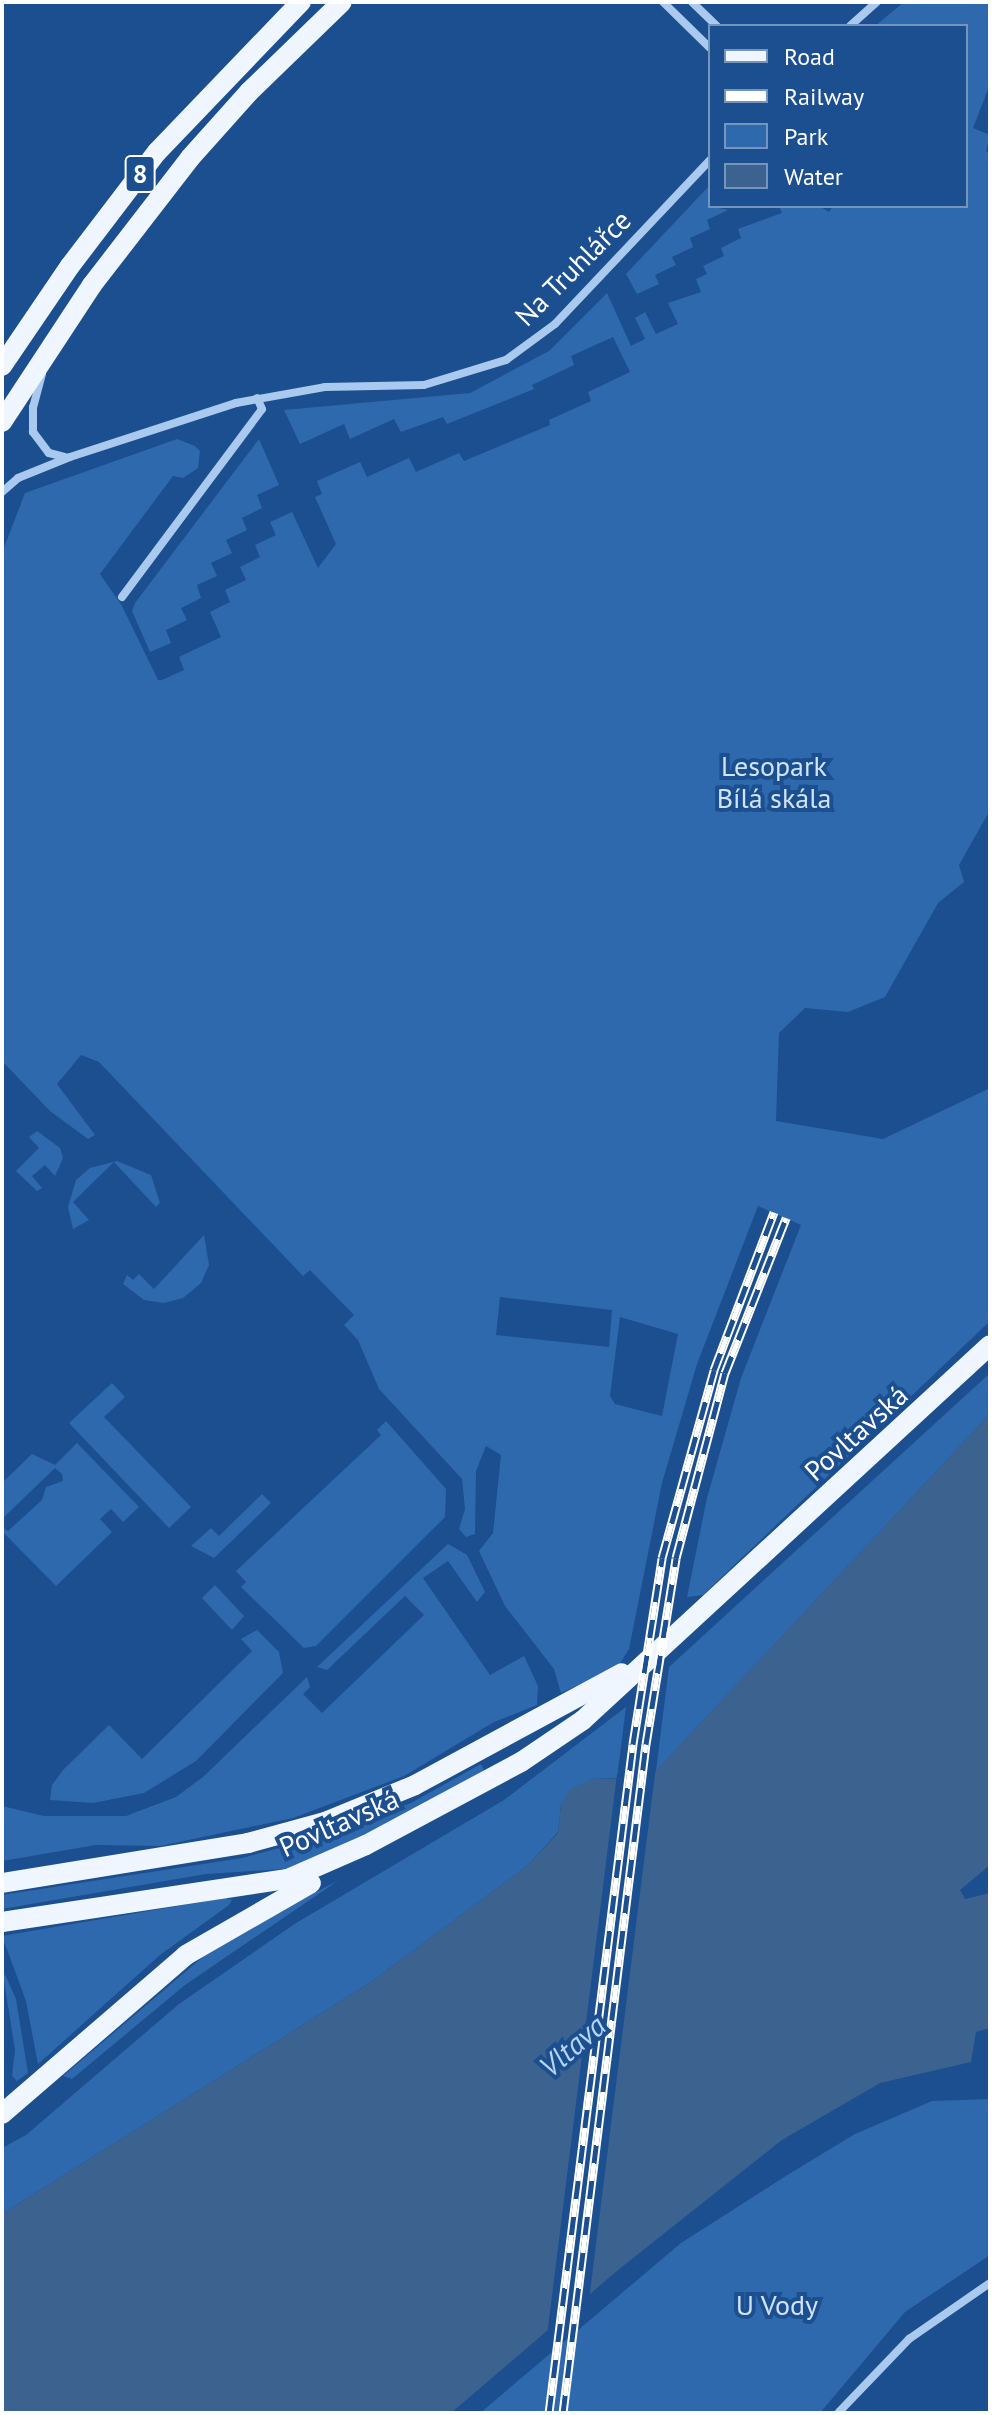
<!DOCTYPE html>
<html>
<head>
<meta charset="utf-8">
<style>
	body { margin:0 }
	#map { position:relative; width:992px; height:2415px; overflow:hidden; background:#1b4f8f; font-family:"PT Sans",sans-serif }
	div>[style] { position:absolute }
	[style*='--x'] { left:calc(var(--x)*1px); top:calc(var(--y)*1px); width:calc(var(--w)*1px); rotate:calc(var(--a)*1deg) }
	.green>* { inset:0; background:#2e69ad }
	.water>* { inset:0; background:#3c6290 }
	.pier>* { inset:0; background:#1b4f8f }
	.street>* { height:8px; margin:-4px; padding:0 4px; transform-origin:4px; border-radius:4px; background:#a9c9ee }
	.primary>* { height:20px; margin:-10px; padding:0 10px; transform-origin:10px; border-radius:10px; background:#f0f6ff }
	.rail>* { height:9px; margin-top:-4.5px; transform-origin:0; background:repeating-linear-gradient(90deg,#1b4f8f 0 18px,#fff 0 36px); box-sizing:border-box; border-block:2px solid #fff }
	span { translate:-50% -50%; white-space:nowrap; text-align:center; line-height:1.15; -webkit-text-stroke:8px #1b4f8f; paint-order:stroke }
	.shield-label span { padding:2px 6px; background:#1b4f8f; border:2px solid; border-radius:6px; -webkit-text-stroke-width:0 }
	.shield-label { font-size:26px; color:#fff; font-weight:700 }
	.street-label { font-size:28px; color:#fff }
	.park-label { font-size:28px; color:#cfe3fa }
	.water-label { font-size:30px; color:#b5d3f5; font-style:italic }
	.frame { position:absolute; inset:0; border:4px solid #fff; pointer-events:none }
	.legend { position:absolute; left:708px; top:24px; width:260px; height:184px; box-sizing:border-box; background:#1b4f8f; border:2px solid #7695bc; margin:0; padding:10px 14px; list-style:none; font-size:24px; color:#fff }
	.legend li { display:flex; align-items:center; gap:16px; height:40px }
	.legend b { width:40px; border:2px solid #7695bc }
</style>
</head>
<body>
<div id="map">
	<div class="green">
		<i style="clip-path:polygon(evenodd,904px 2px,990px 2px,990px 84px,973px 128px,990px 135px,986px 151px,990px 153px,990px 810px,959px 865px,964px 882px,938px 903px,885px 997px,848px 1012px,805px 1008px,779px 1033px,776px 1121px,883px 1139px,990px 1088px,990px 1321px,703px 1595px,687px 1597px,707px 1498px,741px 1378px,801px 1225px,758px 1206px,697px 1364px,662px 1483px,629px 1649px,617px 1668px,561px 1693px,554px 1669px,505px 1606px,479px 1551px,493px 1533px,501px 1455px,486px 1446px,476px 1471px,475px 1534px,466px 1537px,459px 1529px,465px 1509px,462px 1479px,379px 1389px,358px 1340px,344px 1325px,354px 1315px,310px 1270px,303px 1276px,99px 1062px,81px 1055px,57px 1084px,95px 1135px,88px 1139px,50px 1111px,2px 1061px,2px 553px,25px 493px,177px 439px,195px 446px,200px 451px,198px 468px,183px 478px,173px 476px,100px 574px,122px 606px,158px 680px,162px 680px,184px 670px,179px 657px,221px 637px,210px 612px,230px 602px,225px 590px,246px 580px,240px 567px,260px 557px,255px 545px,276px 535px,270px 522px,292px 512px,318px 568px,336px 544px,315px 497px,322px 494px,317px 481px,360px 462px,367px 477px,409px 458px,416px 472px,459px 453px,464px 461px,550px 425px,549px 420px,591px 401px,588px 392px,630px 372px,613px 337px,571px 356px,574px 365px,532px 385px,534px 389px,447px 424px,443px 417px,401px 432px,394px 419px,350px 439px,344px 424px,300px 444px,284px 410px,470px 393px,549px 351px,607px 293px,631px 346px,645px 339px,635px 318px,645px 312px,656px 334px,678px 324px,668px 303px,701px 292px,696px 279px,707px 274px,703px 266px,724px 256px,721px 248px,741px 238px,738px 229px,782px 213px,779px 206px,819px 206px,829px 212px,833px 206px,966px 206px,966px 26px,875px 26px,904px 2px,500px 1297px,612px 1310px,609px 1347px,496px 1335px,500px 1297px,904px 2px,620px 1317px,678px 1334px,662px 1416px,615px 1404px,610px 1396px,620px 1317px)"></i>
		<i style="clip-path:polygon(710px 185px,710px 206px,728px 210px,707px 220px,710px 229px,690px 238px,693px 247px,672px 257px,676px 265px,655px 275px,659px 284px,637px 294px,626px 274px)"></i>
		<i style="clip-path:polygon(259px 439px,279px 485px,257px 495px,262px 508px,242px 518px,247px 530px,226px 540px,232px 553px,211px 563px,217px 576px,197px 585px,201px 598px,181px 608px,187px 620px,166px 630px,171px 643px,150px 652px,132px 611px,135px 603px)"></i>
		<i style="clip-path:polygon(37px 1131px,60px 1148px,63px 1158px,55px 1176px,45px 1165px,32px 1176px,42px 1188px,37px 1191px,16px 1171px,39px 1148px,29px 1137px)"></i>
		<i style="clip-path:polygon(117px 1161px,151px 1175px,160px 1203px,156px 1207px,114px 1162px,73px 1202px,89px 1220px,73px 1229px,68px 1207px,76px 1180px,90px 1168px)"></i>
		<i style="clip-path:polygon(204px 1235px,209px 1265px,201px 1283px,183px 1298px,164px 1303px,144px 1300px,123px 1284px,127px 1275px,133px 1280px,139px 1274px,154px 1289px)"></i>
		<i style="clip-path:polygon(990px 1373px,990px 1414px,656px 1771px,669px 1667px)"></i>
		<i style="clip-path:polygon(112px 1383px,125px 1397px,104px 1417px,191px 1507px,169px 1528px,69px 1423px)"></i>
		<i style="clip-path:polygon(386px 1421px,446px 1489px,445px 1517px,316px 1646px,304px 1648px,241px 1587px,246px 1582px,236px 1571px,381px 1435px,377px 1430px)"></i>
		<i style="clip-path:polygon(77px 1443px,139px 1507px,123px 1522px,111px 1509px,100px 1519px,112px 1532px,56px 1586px,2px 1531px,2px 1527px,8px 1531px,42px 1500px,46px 1487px,63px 1481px,62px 1474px,55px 1468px,2px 1519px,2px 1483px,32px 1454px,55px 1465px)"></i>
		<i style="clip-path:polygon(262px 1494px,271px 1503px,214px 1558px,191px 1546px,211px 1528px,219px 1536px)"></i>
		<i style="clip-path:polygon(448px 1544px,467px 1555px,485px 1592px,477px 1602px,448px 1561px,423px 1578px,490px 1675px,524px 1656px,538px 1686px,537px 1705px,494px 1722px,404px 1776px,293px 1818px,160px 1846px,96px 1845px,2px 1861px,2px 1806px,44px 1816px,126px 1816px,176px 1797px,203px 1777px,307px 1677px,310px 1687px,303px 1694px,322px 1713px,424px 1615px,405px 1596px,327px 1670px,317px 1667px)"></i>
		<i style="clip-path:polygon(215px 1585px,244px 1616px,232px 1630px,202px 1598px)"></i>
		<i style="clip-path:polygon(257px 1630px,279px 1652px,283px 1673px,196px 1761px,144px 1793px,93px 1803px,50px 1800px,52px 1785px,63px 1770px,109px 1725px,142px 1759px,252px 1651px,241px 1639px)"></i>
		<i style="clip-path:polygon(626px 1707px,617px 1778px,592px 1779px,561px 1804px,558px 1832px,528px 1865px,371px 1982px,2px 2214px,2px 2148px,26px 2135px,179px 2004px,296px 1923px,504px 1800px)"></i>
		<i style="clip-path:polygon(481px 1764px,484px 1770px,450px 1793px,299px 1868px,206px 1874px,2px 1909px,2px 1895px,242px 1858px,325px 1836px,411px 1803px)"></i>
		<i style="clip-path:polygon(339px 1880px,185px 1985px,72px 2079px,63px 2076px,218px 1944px)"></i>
		<i style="clip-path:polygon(225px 1898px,232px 1900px,229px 1905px,160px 1955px,38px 2064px,26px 2001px,2px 1936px)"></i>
		<i style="clip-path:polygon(2px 1968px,16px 1999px,28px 2073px,17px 2081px,12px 2076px,15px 2050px)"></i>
		<i style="clip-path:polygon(990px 2099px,990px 2255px,905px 2312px,820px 2413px,480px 2413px,681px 2243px,789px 2174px,855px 2134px,932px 2101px)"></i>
	</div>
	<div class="water">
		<i style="clip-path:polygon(990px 1414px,990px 1865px,960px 1890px,965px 1899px,990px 1893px,990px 2028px,976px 2032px,971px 2062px,880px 2083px,782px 2140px,618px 2270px,451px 2413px,2px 2413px,2px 2214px,371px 1982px,528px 1865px,558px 1833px,561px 1804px,570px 1789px,592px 1779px,649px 1778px)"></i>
	</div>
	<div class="pier">
		<i style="clip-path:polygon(656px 1766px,589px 2300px,547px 2336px,617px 1774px,639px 1777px)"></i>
	</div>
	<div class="street">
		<i style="--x:663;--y:2;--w:66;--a:44.4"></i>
		<i style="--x:692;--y:2;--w:35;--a:44"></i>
		<i style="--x:850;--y:26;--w:36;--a:-42"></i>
		<i style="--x:42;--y:374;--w:34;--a:105"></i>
		<i style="--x:33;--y:407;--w:25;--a:90"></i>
		<i style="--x:33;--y:432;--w:26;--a:53"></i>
		<i style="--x:49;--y:453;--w:16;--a:14"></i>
		<i style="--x:2;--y:492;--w:21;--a:-41"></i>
		<i style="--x:18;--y:478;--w:56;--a:-22"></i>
		<i style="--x:70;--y:457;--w:175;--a:-18"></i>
		<i style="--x:236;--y:403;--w:90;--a:-10.2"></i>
		<i style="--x:325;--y:387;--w:99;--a:-1.2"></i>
		<i style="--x:424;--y:385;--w:86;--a:-17"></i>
		<i style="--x:506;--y:360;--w:61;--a:-36.3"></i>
		<i style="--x:555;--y:324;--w:226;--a:-46.6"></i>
		<i style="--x:122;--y:597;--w:234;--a:-53.3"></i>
		<i style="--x:262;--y:409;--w:12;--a:-114"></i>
		<i style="--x:838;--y:2413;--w:103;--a:-46.2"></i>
		<i style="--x:909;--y:2339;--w:98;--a:-34.7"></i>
	</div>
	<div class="primary">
		<i style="--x:2;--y:366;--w:121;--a:-55.8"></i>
		<i style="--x:70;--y:266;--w:143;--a:-52.7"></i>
		<i style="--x:157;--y:152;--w:208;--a:-46.2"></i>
		<i style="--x:2;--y:422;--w:164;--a:-56.7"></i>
		<i style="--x:92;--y:285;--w:160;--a:-52.3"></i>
		<i style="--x:190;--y:158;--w:89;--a:-48.2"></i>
		<i style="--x:249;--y:92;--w:129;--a:-44.1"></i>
		<i style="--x:2;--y:1883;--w:249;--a:-9.2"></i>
		<i style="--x:248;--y:1843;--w:80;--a:-15.3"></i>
		<i style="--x:325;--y:1822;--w:97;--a:-22.3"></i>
		<i style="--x:415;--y:1785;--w:235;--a:-28.4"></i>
		<i style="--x:2;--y:1922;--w:289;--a:-8.6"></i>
		<i style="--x:288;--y:1879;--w:85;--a:-23.6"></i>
		<i style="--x:366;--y:1845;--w:176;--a:-28.2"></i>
		<i style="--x:521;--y:1762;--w:75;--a:-34.1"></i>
		<i style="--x:583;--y:1720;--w:553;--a:-42.66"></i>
		<i style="--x:2;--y:2114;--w:243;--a:-40.8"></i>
		<i style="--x:186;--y:1955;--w:144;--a:-29.9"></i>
	</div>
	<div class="rail">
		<i style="--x:549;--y:2413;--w:674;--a:-82.84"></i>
		<i style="--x:633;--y:1744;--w:188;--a:-81.1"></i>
		<i style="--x:662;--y:1558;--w:195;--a:-74.5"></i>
		<i style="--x:714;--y:1370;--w:169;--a:-69.2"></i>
		<i style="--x:563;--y:2413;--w:674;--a:-82.93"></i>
		<i style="--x:646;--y:1744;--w:188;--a:-80.8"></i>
		<i style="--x:676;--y:1558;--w:191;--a:-75.2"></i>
		<i style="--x:725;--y:1373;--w:167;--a:-68.5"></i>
	</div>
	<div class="shield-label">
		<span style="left:140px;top:174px">8</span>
	</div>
	<div class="street-label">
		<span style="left:573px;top:268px;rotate:-45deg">Na Truhlářce</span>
		<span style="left:856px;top:1433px;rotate:-42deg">Povltavská</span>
		<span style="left:339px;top:1823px;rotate:-24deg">Povltavská</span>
	</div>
	<div class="park-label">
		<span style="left:774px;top:782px">Lesopark<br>Bílá skála</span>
		<span style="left:777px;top:2305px">U Vody</span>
	</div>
	<div class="water-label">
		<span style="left:572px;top:2046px;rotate:-41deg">Vltava</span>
	</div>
	<div class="frame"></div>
	<ul class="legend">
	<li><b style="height:10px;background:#f0f6ff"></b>Road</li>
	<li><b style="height:10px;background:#fff"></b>Railway</li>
	<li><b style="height:22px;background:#2e69ad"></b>Park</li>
	<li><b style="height:22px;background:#3c6290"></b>Water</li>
	</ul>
</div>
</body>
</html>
